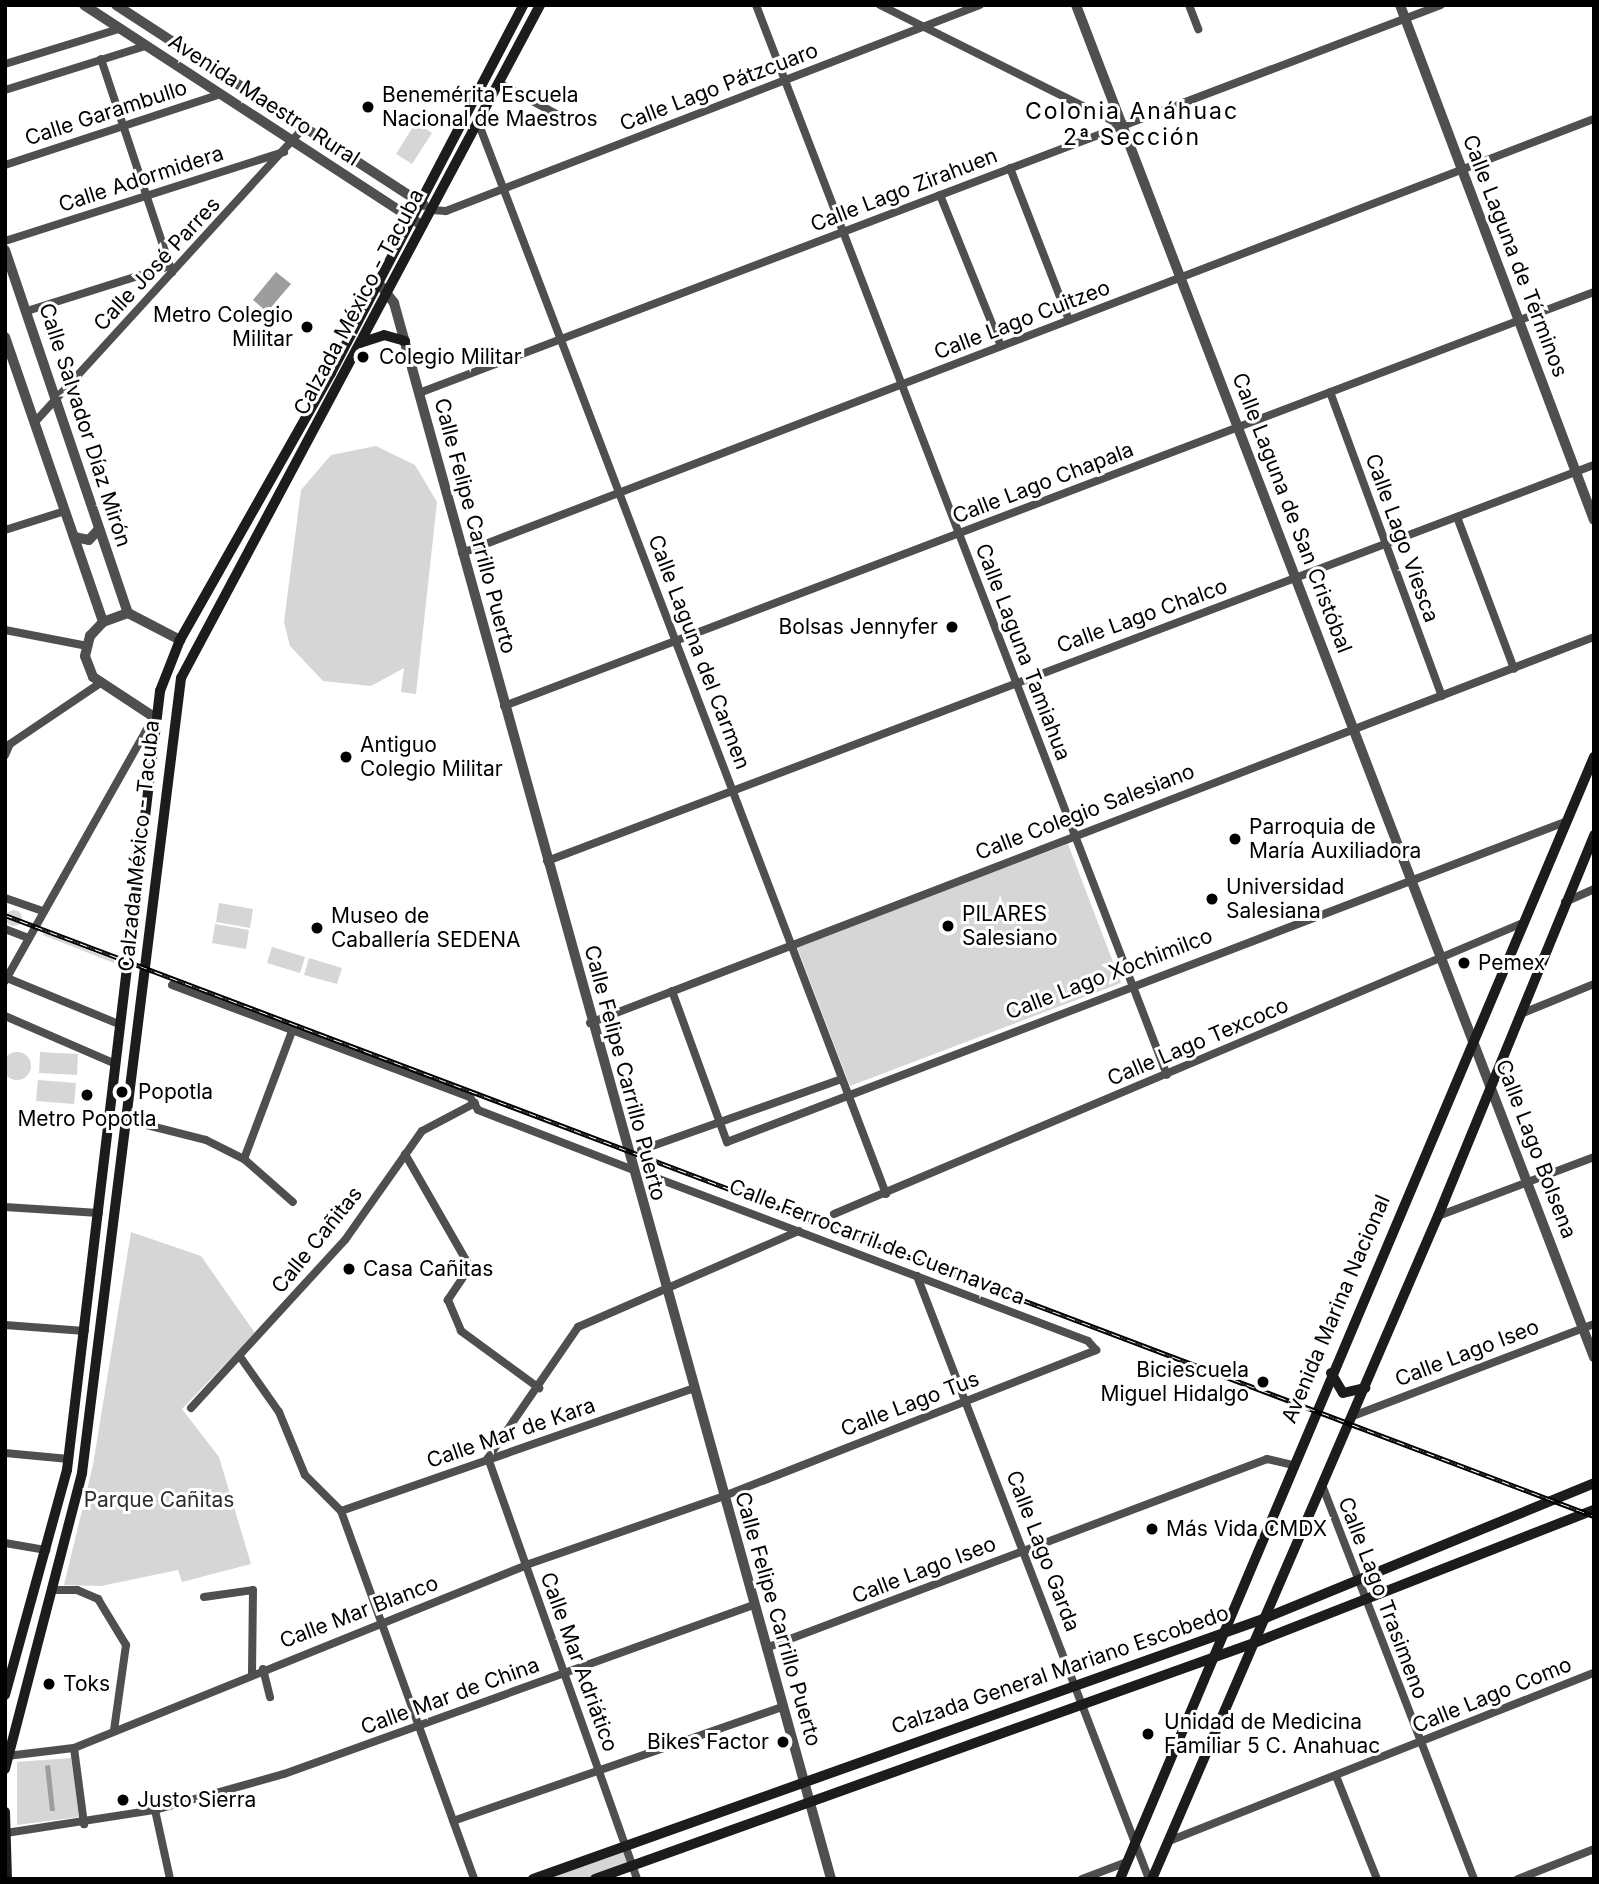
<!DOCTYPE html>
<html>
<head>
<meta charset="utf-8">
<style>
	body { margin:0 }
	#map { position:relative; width:1599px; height:1884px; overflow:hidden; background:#fff; font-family:Inter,sans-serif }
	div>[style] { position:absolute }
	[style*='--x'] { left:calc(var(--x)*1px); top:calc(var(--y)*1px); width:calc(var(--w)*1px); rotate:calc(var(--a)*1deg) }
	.green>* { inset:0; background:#d6d6d6 }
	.round { border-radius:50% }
	.water>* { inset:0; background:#9d9d9d }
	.minor>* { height:8px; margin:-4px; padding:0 4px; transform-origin:4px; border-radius:4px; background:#4f4f4f }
	.tertiary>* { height:10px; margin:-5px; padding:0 5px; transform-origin:5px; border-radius:5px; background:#4f4f4f }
	.secondary>* { height:10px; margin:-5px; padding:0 5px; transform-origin:5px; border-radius:5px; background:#1c1c1c }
	.rail>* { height:5px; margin-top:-2.5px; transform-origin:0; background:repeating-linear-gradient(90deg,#fff 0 8px,#000 0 16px); box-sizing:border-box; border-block:2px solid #000 }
	.dots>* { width:19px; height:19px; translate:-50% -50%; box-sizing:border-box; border:4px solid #fff; border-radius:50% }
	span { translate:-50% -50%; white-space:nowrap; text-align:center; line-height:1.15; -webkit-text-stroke:6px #fff; paint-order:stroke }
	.street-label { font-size:21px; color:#000 }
	.poi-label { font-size:21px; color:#000 }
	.left { translate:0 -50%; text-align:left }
	.right { translate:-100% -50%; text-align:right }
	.park-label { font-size:21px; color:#2d2d2d }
	.neighbourhood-label { font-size:23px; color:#000; letter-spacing:2px }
	.frame { position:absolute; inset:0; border:7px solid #000; pointer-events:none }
</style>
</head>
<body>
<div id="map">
	<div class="green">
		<i style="clip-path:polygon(416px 122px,432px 133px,412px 164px,396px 154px)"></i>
		<i style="clip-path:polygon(376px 446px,415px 465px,437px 502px,416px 694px,401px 692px,404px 668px,371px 686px,323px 681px,290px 646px,284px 622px,301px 490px,331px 455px)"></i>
		<i style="clip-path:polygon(1068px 844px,1121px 983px,850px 1086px,797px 947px)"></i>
		<i style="clip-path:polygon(219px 903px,253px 909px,250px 928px,216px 922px)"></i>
		<i class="round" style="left:6px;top:910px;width:16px;height:16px"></i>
		<i style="clip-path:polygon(215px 924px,249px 930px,246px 949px,212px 943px)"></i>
		<i style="clip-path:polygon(44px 933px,114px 960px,114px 963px,43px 935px)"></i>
		<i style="clip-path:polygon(272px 947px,305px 957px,300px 973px,267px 963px)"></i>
		<i style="clip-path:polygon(309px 958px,342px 968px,337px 984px,304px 975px)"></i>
		<i style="clip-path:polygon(40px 1052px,78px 1054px,77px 1075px,39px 1073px)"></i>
		<i class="round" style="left:3px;top:1052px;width:28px;height:28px"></i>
		<i style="clip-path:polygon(38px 1080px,76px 1083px,74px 1104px,36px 1101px)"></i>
		<i style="clip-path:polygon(131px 1232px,201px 1256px,255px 1333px,182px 1409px,219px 1457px,251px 1564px,182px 1582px,178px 1570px,101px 1586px,64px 1585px,93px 1465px)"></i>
		<i style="clip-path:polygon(71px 1758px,79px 1817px,17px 1825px,17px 1762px)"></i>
		<i style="clip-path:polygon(623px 1850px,628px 1864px,586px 1879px,545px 1879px)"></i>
	</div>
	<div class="water">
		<i style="clip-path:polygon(276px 272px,291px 284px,267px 312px,253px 300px)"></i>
		<i style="clip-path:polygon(50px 1765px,55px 1811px,50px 1811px,45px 1766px)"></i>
	</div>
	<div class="minor">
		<i style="--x:756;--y:5;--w:1146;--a:68.99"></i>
		<i style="--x:880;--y:5;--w:271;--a:26.5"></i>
		<i style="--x:1189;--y:5;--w:26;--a:69"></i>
		<i style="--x:101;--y:59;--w:225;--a:71.6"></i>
		<i style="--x:5;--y:64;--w:119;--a:-17.1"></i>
		<i style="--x:499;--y:83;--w:82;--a:28.4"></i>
		<i style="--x:5;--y:90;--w:147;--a:-17.4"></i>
		<i style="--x:478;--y:122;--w:1147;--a:69.16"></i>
		<i style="--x:5;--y:165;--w:224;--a:-18.2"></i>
		<i style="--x:1010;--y:168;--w:163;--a:68.8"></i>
		<i style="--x:940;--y:195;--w:163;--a:68"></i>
		<i style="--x:431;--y:210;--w:15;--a:4"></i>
		<i style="--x:446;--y:211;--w:572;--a:-21.1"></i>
		<i style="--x:5;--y:241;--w:293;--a:-17.7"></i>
		<i style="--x:27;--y:311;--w:150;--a:-17.5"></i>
		<i style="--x:1330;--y:392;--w:324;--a:69.8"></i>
		<i style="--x:419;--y:393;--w:1093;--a:-20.79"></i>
		<i style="--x:35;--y:422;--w:398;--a:-47.6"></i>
		<i style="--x:1457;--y:517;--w:162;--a:69.4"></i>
		<i style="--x:5;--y:530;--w:63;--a:-17.6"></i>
		<i style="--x:462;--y:553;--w:1212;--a:-20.98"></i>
		<i style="--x:5;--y:630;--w:84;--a:11"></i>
		<i style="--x:504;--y:706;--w:1166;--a:-20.8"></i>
		<i style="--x:5;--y:755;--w:12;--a:-66"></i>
		<i style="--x:10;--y:744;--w:107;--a:-34"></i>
		<i style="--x:547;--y:861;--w:1119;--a:-20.72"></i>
		<i style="--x:5;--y:898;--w:39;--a:19"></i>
		<i style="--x:1565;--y:902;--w:32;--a:-24"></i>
		<i style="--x:5;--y:929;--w:25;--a:21"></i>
		<i style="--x:7;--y:978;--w:123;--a:22.4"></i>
		<i style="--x:5;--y:981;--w:303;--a:-60.6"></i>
		<i style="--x:172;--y:985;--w:318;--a:20.6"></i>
		<i style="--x:470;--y:1097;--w:15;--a:58"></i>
		<i style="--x:478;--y:1110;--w:164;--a:21.1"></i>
		<i style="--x:672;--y:991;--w:161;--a:70"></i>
		<i style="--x:727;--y:1142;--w:897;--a:-20.9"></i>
		<i style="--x:1523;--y:1013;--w:77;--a:-22.2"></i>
		<i style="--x:5;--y:1016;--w:121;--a:23.4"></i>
		<i style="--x:590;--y:1023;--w:1076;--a:-21.03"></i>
		<i style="--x:127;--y:1120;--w:81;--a:14.2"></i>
		<i style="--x:206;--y:1140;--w:42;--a:26.6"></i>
		<i style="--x:244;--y:1159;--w:65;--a:41.3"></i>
		<i style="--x:641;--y:1150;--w:213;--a:-19.5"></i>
		<i style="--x:405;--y:1154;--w:130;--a:60.1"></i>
		<i style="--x:470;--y:1267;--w:40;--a:124"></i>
		<i style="--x:448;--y:1300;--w:34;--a:67"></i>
		<i style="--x:461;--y:1331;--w:97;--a:36.2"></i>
		<i style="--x:244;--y:1159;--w:137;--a:-69.4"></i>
		<i style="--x:5;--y:1207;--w:94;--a:3.7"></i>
		<i style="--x:834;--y:1214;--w:748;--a:-22.9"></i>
		<i style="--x:1438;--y:1216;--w:167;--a:-20.7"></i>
		<i style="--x:917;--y:1276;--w:646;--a:68.96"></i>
		<i style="--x:5;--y:1325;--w:80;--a:4.3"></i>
		<i style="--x:241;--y:1358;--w:66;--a:54.9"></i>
		<i style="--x:279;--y:1412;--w:68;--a:67.6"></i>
		<i style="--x:305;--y:1475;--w:51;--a:45"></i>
		<i style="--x:341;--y:1511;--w:391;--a:70.1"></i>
		<i style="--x:191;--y:1408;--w:228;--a:-47.5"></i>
		<i style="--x:345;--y:1240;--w:133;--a:-54.8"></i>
		<i style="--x:422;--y:1131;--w:60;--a:-27.8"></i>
		<i style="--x:1353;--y:1416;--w:258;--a:-20.9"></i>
		<i style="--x:5;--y:1453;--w:64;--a:5.4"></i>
		<i style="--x:488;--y:1458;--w:447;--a:70.5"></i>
		<i style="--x:488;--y:1458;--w:159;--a:-55.5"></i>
		<i style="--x:578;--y:1327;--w:241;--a:-23.5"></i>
		<i style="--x:1322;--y:1485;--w:422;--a:68.9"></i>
		<i style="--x:341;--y:1511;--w:372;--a:-19.2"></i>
		<i style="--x:5;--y:1543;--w:42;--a:9.7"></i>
		<i style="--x:52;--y:1590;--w:25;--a:0"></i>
		<i style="--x:77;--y:1590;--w:23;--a:23"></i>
		<i style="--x:98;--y:1599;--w:54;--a:58.7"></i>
		<i style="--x:126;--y:1645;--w:86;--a:98"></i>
		<i style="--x:204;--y:1597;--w:49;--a:-8.1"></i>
		<i style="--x:253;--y:1590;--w:83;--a:90.7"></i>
		<i style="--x:766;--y:1648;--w:535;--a:-20.67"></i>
		<i style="--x:1267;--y:1459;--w:26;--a:13"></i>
		<i style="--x:263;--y:1669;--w:29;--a:76"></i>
		<i style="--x:74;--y:1748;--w:77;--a:82.5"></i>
		<i style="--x:7;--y:1756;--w:67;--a:-6.8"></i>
		<i style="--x:74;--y:1748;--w:488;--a:-22"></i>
		<i style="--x:526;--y:1565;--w:210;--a:-19.2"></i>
		<i style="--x:724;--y:1496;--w:400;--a:-21.4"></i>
		<i style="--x:1096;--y:1350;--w:12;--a:-132"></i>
		<i style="--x:1088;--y:1341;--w:465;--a:-159.3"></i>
		<i style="--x:1336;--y:1776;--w:111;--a:68.3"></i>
		<i style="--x:155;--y:1810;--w:71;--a:77.7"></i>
		<i style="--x:453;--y:1821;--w:349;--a:-19.1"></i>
		<i style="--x:6;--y:1833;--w:151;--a:-8.8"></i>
		<i style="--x:155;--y:1810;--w:134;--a:-15.6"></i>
		<i style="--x:284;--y:1774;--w:499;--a:-19.8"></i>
		<i style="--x:1169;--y:1841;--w:457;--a:-21.6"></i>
		<i style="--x:1082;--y:1879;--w:48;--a:-20.7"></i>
		<i style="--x:1518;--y:1879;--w:82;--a:-21.5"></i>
	</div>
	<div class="tertiary">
		<i style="--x:84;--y:5;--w:399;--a:33.1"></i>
		<i style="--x:116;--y:5;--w:367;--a:33"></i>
		<i style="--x:1076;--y:5;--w:1448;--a:69.04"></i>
		<i style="--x:1400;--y:5;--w:550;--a:69.36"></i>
		<i style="--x:5;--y:250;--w:383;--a:71.3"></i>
		<i style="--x:377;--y:281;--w:28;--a:52"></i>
		<i style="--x:394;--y:303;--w:1635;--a:74.5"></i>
		<i style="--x:5;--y:337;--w:301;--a:71"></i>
		<i style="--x:74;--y:537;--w:15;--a:11"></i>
		<i style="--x:89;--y:540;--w:15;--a:-48"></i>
		<i style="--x:154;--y:717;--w:73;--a:-146.7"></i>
		<i style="--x:93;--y:677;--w:22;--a:-111"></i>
		<i style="--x:85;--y:656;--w:21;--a:-76"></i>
		<i style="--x:90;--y:636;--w:19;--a:-47"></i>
		<i style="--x:103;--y:622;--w:27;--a:-20"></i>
		<i style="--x:128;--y:613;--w:59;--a:27.4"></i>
	</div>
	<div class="secondary">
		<i style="--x:363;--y:342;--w:22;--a:-18"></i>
		<i style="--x:384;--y:335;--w:22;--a:16"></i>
		<i style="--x:1331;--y:1373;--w:23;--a:59"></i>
		<i style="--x:1343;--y:1393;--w:23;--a:-13"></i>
		<i style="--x:5;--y:1695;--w:233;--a:-74.6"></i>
		<i style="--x:67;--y:1470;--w:785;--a:-83.19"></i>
		<i style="--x:160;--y:691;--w:55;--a:-68.6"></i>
		<i style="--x:180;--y:640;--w:307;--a:-60.5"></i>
		<i style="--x:331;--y:373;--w:415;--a:-62.4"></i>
		<i style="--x:5;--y:1769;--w:306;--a:-75.4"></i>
		<i style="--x:82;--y:1473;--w:801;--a:-82.9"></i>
		<i style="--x:181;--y:678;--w:763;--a:-61.92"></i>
		<i style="--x:5;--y:1812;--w:67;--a:88.3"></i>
		<i style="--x:533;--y:1879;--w:775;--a:-19.6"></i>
		<i style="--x:1263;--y:1619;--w:358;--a:-22.3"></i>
		<i style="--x:595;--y:1879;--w:700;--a:-19.7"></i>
		<i style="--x:1254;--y:1643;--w:365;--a:-21.4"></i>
		<i style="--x:1120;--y:1879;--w:1218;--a:-67.1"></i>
		<i style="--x:1152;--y:1879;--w:722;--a:-66.67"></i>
		<i style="--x:1438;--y:1216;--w:412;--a:-67.7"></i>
	</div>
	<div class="rail">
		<i style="--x:5;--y:915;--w:1699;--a:20.72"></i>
	</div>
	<div class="dots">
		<i style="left:368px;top:107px;background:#000"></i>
		<i style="left:307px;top:327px;background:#000"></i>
		<i style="left:363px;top:357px;background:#000"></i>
		<i style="left:952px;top:627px;background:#000"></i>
		<i style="left:346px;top:757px;background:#000"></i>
		<i style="left:1235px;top:839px;background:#000"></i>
		<i style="left:1212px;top:899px;background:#000"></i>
		<i style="left:948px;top:926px;background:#000"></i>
		<i style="left:317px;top:928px;background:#000"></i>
		<i style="left:1464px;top:963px;background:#000"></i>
		<i style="left:122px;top:1092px;background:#000"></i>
		<i style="left:87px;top:1095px;background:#000"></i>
		<i style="left:349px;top:1269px;background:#000"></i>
		<i style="left:1263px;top:1382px;background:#000"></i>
		<i style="left:1152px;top:1529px;background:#000"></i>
		<i style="left:49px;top:1684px;background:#000"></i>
		<i style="left:1148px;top:1734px;background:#000"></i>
		<i style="left:783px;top:1742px;background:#000"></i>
		<i style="left:123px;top:1800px;background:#000"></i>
	</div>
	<div class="street-label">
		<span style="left:719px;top:87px;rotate:-21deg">Calle Lago Pátzcuaro</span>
		<span style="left:264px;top:100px;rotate:33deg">Avenida Maestro Rural</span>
		<span style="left:106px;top:113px;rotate:-18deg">Calle Garambullo</span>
		<span style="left:141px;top:179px;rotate:-18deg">Calle Adormidera</span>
		<span style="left:904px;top:190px;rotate:-21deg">Calle Lago Zirahuen</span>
		<span style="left:1515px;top:256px;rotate:69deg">Calle Laguna de Términos</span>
		<span style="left:157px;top:264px;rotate:-47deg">Calle José Parres</span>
		<span style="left:359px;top:302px;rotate:-62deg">Calzada México - Tacuba</span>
		<span style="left:1022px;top:320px;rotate:-21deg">Calle Lago Cuitzeo</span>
		<span style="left:85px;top:425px;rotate:72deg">Calle Salvador Díaz Mirón</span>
		<span style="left:1043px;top:483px;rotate:-21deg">Calle Lago Chapala</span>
		<span style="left:1292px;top:513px;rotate:69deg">Calle Laguna de San Cristóbal</span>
		<span style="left:475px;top:526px;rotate:75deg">Calle Felipe Carrillo Puerto</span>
		<span style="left:1402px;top:538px;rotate:70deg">Calle Lago Viesca</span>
		<span style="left:1142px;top:616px;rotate:-20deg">Calle Lago Chalco</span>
		<span style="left:699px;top:652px;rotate:69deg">Calle Laguna del Carmen</span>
		<span style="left:1023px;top:652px;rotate:69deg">Calle Laguna Tamiahua</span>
		<span style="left:1085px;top:812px;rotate:-21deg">Calle Colegio Salesiano</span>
		<span style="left:139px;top:846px;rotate:-84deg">Calzada México - Tacuba</span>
		<span style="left:1109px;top:974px;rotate:-21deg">Calle Lago Xochimilco</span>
		<span style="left:1198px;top:1042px;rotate:-23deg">Calle Lago Texcoco</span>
		<span style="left:625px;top:1073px;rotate:75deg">Calle Felipe Carrillo Puerto</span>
		<span style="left:1536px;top:1149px;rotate:69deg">Calle Lago Bolsena</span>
		<span style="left:317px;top:1240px;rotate:-51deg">Calle Cañitas</span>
		<span style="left:877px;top:1242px;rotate:21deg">Calle Ferrocarril de Cuernavaca</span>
		<span style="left:1336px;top:1309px;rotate:-67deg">Avenida Marina Nacional</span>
		<span style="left:1467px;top:1353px;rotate:-21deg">Calle Lago Iseo</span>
		<span style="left:910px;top:1404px;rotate:-21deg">Calle Lago Tus</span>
		<span style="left:511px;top:1433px;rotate:-19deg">Calle Mar de Kara</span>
		<span style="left:1043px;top:1551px;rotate:69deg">Calle Lago Garda</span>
		<span style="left:924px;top:1570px;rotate:-21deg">Calle Lago Iseo</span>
		<span style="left:1383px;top:1598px;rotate:69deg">Calle Lago Trasimeno</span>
		<span style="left:359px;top:1612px;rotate:-21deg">Calle Mar Blanco</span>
		<span style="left:778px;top:1619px;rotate:74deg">Calle Felipe Carrillo Puerto</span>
		<span style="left:579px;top:1662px;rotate:70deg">Calle Mar Adriático</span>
		<span style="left:1060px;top:1670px;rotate:-19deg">Calzada General Mariano Escobedo</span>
		<span style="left:1492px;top:1695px;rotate:-22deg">Calle Lago Como</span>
		<span style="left:450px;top:1696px;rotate:-20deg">Calle Mar de China</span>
	</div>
	<div class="poi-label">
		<span class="left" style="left:382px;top:107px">Benemérita Escuela<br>Nacional de Maestros</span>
		<span class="right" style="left:293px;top:327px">Metro Colegio<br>Militar</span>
		<span class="left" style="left:379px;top:357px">Colegio Militar</span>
		<span class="right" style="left:938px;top:627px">Bolsas Jennyfer</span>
		<span class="left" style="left:360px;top:757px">Antiguo<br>Colegio Militar</span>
		<span class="left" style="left:1249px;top:839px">Parroquia de<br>María Auxiliadora</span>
		<span class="left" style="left:1226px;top:899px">Universidad<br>Salesiana</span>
		<span class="left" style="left:962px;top:926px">PILARES<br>Salesiano</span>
		<span class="left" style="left:331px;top:928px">Museo de<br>Caballería SEDENA</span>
		<span class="left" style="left:1478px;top:963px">Pemex</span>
		<span class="left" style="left:138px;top:1092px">Popotla</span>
		<span style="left:87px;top:1119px">Metro Popotla</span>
		<span class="left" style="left:363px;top:1269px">Casa Cañitas</span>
		<span class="right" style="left:1249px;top:1382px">Biciescuela<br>Miguel Hidalgo</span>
		<span class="left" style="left:1166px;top:1529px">Más Vida CMDX</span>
		<span class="left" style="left:63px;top:1684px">Toks</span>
		<span class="left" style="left:1164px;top:1734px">Unidad de Medicina<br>Familiar 5 C. Anahuac</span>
		<span class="right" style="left:769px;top:1742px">Bikes Factor</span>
		<span class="left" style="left:137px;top:1800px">Justo Sierra</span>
	</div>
	<div class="park-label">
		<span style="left:159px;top:1500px">Parque Cañitas</span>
	</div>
	<div class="neighbourhood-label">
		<span style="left:1132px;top:124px">Colonia Anáhuac<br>2ª Sección</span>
	</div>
	<div class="frame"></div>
</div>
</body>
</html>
